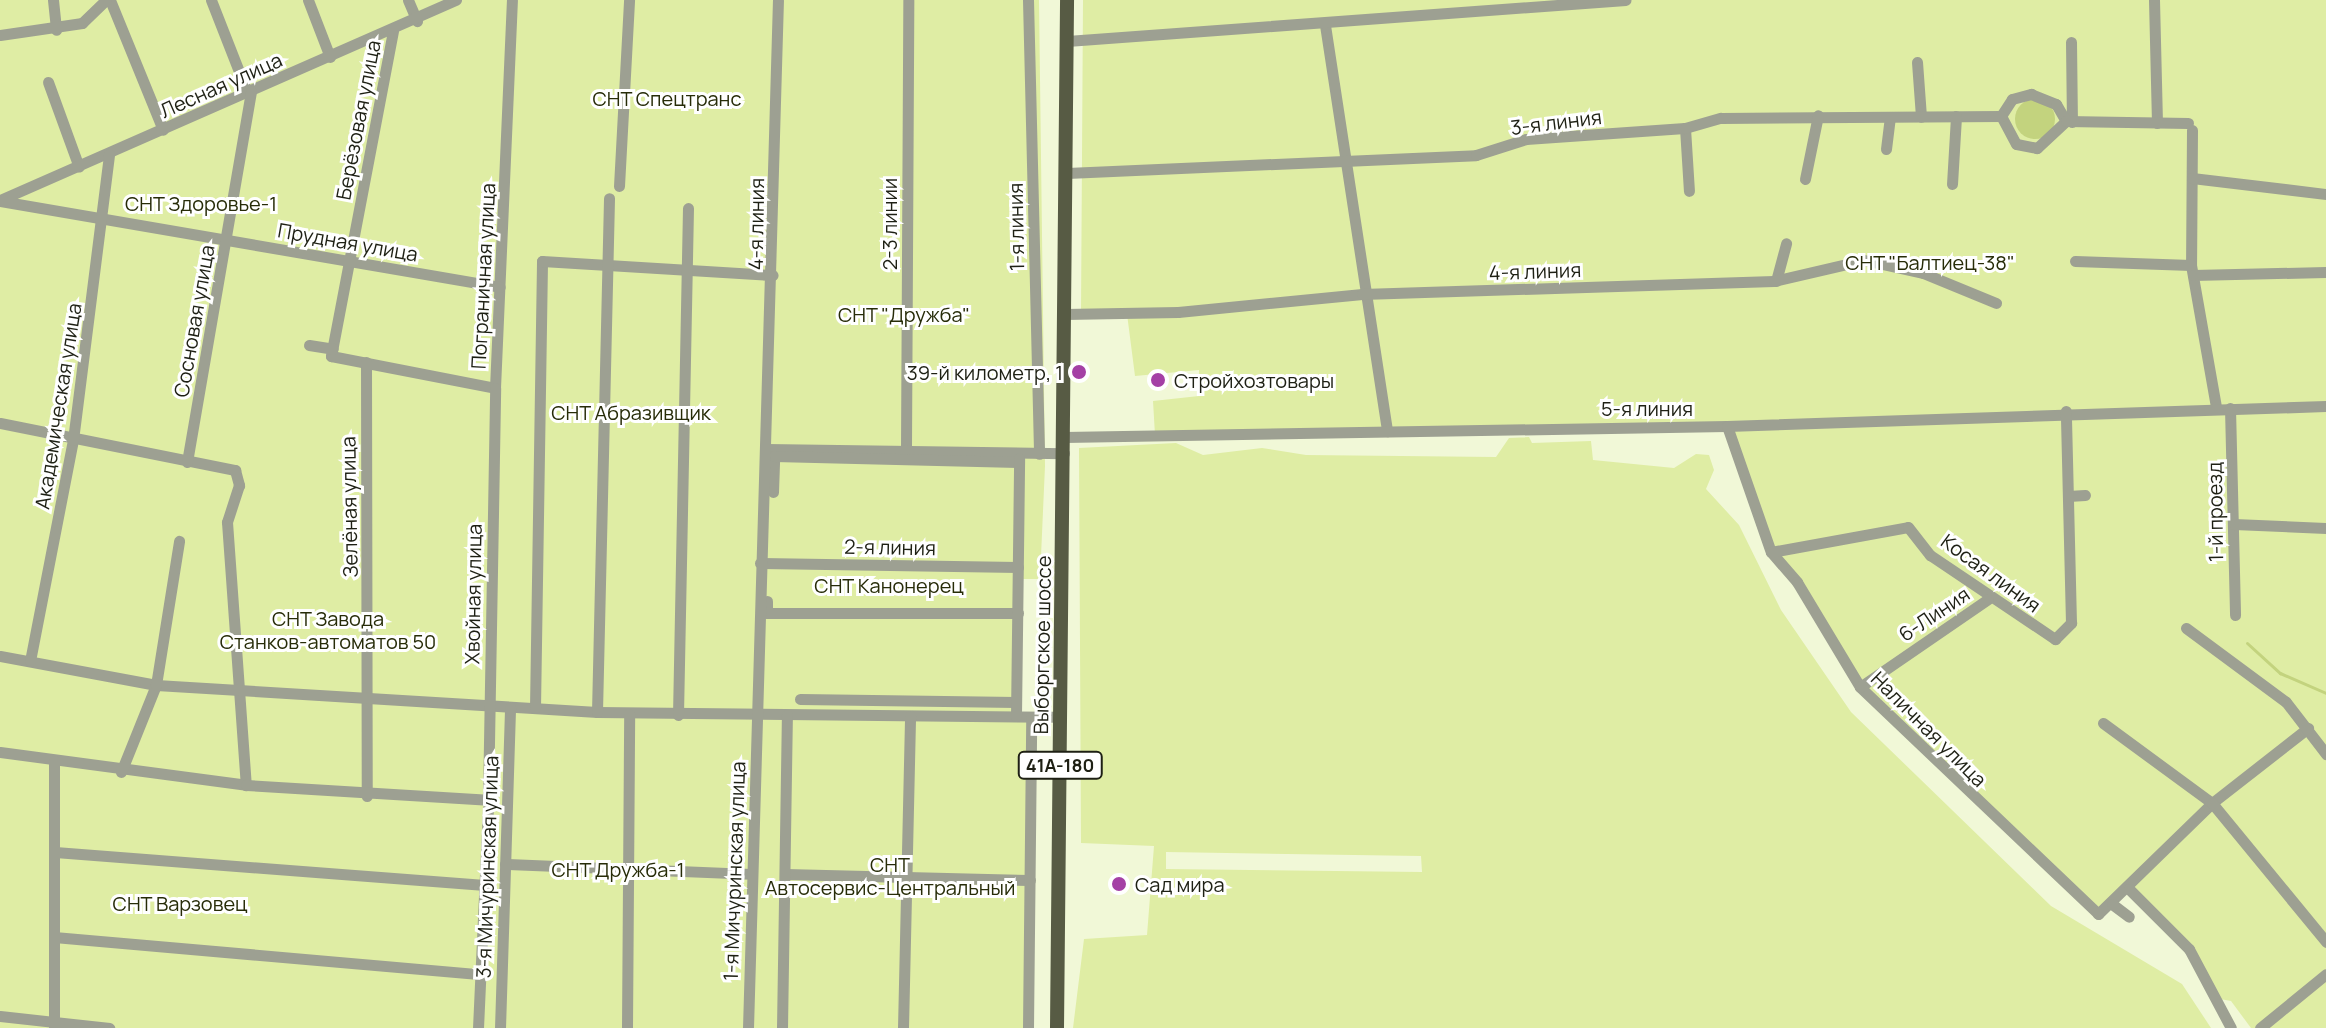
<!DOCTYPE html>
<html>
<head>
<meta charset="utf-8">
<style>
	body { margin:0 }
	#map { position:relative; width:2326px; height:1028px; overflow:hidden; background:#f1f8d7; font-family:Manrope,sans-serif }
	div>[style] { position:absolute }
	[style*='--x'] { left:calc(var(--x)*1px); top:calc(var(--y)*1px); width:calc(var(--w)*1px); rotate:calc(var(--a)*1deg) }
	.green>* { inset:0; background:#dfeda4 }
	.water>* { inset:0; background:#c3d37e }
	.round { border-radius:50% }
	.stream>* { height:3px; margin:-1.5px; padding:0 1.5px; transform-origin:1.5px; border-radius:1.5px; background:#c3d37e }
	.minor>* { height:11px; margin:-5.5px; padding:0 5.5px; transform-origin:5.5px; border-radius:5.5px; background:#9da092 }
	.major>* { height:14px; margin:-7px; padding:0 7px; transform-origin:7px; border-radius:7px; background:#575b44 }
	.dots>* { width:22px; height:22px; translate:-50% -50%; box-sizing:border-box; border:4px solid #fff; border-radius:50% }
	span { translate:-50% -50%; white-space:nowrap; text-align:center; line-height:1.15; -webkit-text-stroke:6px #fff; paint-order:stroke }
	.shield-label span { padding:2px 6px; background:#fff; border:2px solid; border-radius:6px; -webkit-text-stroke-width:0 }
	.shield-label { font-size:18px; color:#1e2014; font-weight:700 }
	.street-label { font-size:20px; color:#1e2014 }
	.park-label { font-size:20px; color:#272c08 }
	.poi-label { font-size:20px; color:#1e2014 }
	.right { translate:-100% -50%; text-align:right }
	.left { translate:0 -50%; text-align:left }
</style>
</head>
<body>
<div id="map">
	<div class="green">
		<i style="clip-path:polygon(0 0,1039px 0,1045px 466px,1040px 579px,1019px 579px,1016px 708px,1029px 717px,1028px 1028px,0 1028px)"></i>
		<i style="clip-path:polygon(1083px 0,2326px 0,2326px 1028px,2251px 1028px,2231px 1001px,2220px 999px,2189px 949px,2126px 887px,2098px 914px,1860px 687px,1798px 580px,1771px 552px,1727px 426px,1155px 435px,1153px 401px,1199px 396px,1199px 370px,1135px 376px,1127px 314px,1081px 314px)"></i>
		<i style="clip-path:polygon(evenodd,1529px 437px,1532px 443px,1591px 441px,1593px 460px,1674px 468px,1696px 454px,1709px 455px,1714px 470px,1706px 489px,1739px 525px,1781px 610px,1851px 712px,2051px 906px,2182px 984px,2211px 1028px,1073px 1028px,1084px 939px,1147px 935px,1154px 846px,1081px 843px,1079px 448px,1176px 443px,1203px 455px,1262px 448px,1306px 455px,1496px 457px,1509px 438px,1529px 437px,1166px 852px,1421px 856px,1422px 872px,1166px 869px,1166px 852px)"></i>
	</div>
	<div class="water">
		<i class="round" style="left:2015px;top:99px;width:40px;height:40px"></i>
	</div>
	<div class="stream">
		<i style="--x:2247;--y:643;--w:45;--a:42.3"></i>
		<i style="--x:2280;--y:673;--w:50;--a:23.5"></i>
	</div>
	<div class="minor">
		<i style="--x:53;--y:0;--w:30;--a:84"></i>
		<i style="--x:110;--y:0;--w:140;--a:67.8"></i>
		<i style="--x:211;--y:0;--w:99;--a:68.6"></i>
		<i style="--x:308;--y:0;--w:61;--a:68.9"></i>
		<i style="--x:408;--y:0;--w:23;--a:67"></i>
		<i style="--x:1028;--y:0;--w:454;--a:88.6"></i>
		<i style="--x:2154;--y:0;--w:123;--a:88.6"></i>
		<i style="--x:1325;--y:25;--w:411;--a:81.3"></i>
		<i style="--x:393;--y:31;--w:331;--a:100.8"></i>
		<i style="--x:331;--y:356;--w:167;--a:11"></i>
		<i style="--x:495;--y:388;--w:388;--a:-87.5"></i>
		<i style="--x:0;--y:35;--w:83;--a:-8.3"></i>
		<i style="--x:82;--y:23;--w:33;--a:-44"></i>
		<i style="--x:1067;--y:41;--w:560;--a:-4.2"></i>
		<i style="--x:2071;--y:42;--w:80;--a:89.3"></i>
		<i style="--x:1917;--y:62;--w:55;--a:85.8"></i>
		<i style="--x:48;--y:82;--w:90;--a:70"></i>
		<i style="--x:2031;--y:94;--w:27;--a:22"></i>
		<i style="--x:2056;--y:104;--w:20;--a:60"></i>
		<i style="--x:2066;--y:121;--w:40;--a:137"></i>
		<i style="--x:2037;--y:148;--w:21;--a:-169"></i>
		<i style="--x:2016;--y:144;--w:32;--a:-118"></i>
		<i style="--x:2001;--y:116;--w:20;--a:-57"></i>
		<i style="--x:2012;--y:99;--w:20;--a:-15"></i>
		<i style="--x:2066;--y:121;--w:122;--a:0.9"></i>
		<i style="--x:1685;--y:128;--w:63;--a:86.4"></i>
		<i style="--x:2192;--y:130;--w:135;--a:90.4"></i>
		<i style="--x:2191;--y:265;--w:144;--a:80"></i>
		<i style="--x:1886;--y:149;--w:32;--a:-83"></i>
		<i style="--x:1067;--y:173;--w:409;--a:-2.5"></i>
		<i style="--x:1476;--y:155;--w:52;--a:-17.7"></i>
		<i style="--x:1526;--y:139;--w:159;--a:-4"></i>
		<i style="--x:1685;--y:128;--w:37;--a:-16"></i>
		<i style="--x:1721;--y:118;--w:280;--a:-0.4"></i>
		<i style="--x:2192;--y:178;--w:135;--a:6.8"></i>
		<i style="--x:1805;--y:179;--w:65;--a:-78.5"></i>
		<i style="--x:1952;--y:184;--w:68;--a:-86.6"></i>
		<i style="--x:619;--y:186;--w:186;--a:-86.9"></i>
		<i style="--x:0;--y:200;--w:498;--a:-23.7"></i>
		<i style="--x:0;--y:201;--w:507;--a:9.76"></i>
		<i style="--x:2075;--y:261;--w:116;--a:2"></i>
		<i style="--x:2193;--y:275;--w:133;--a:-1.3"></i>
		<i style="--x:1776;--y:281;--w:39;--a:-75"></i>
		<i style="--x:1065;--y:314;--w:113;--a:-1"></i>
		<i style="--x:1178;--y:312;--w:185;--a:-5.6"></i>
		<i style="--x:1362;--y:294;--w:412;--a:-1.8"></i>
		<i style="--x:1774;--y:281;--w:92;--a:-13.1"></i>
		<i style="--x:1864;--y:260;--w:60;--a:12.4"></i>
		<i style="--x:1923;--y:273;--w:79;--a:22.3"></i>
		<i style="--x:309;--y:345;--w:24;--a:9"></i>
		<i style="--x:366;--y:362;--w:434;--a:89.9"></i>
		<i style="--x:2230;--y:408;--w:207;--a:88.6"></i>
		<i style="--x:0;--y:423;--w:240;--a:11.3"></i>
		<i style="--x:235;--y:470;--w:16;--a:75"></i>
		<i style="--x:239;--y:485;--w:39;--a:108"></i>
		<i style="--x:227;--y:522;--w:264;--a:85.9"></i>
		<i style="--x:1727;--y:426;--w:133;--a:70.8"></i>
		<i style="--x:1771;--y:552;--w:40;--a:49"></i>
		<i style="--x:1797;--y:582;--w:122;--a:59"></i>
		<i style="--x:1860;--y:687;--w:329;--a:43.6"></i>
		<i style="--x:2098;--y:914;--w:159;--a:-44.2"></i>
		<i style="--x:2212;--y:803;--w:122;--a:-38"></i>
		<i style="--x:1064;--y:437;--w:663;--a:-0.95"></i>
		<i style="--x:1727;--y:426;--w:599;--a:-1.91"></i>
		<i style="--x:906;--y:448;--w:448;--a:-89.7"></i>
		<i style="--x:766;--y:449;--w:298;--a:0.8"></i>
		<i style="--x:187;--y:462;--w:376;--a:-80.2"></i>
		<i style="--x:773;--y:492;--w:36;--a:-88"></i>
		<i style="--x:774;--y:456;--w:245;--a:1.4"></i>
		<i style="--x:2068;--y:496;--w:17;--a:-3"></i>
		<i style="--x:2234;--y:524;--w:92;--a:2.5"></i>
		<i style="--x:1771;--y:552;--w:139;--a:-10.3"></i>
		<i style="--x:1908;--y:527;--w:36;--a:52"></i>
		<i style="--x:1930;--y:555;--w:151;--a:33.9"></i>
		<i style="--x:2055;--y:639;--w:23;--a:-45"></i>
		<i style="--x:2071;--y:623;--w:212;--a:-91.4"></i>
		<i style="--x:760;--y:563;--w:258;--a:0.9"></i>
		<i style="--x:767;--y:601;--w:12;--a:90"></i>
		<i style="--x:767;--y:613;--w:251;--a:0"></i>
		<i style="--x:2186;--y:628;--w:124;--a:36.5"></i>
		<i style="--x:2286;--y:702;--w:66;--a:52.4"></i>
		<i style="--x:0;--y:656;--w:159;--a:10.5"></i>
		<i style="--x:156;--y:685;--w:442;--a:3.5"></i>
		<i style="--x:597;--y:712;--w:464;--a:0.6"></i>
		<i style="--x:30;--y:661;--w:225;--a:-79"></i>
		<i style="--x:73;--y:440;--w:288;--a:-82.8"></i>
		<i style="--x:1860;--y:687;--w:155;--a:-34.5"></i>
		<i style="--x:800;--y:699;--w:216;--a:0.8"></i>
		<i style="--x:535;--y:708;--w:447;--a:-89.1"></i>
		<i style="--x:542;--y:261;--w:231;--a:3.5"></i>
		<i style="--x:597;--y:712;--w:514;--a:-88.66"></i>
		<i style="--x:678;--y:715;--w:507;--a:-88.87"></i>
		<i style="--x:1016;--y:716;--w:258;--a:-89.3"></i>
		<i style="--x:2103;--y:723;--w:135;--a:36.3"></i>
		<i style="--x:2212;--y:803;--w:180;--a:50.6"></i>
		<i style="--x:0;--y:752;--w:248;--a:7.6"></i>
		<i style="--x:246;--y:785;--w:242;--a:3.5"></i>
		<i style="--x:488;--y:800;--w:412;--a:-89"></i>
		<i style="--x:121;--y:772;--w:94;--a:-68.1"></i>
		<i style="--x:156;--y:685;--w:146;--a:-80.9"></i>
		<i style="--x:55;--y:852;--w:431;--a:4.4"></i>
		<i style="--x:505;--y:864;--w:246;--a:2.3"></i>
		<i style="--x:785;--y:874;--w:245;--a:1.4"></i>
		<i style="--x:2129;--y:889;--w:85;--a:45"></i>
		<i style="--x:2189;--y:949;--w:89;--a:62"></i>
		<i style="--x:2112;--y:904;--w:21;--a:37"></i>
		<i style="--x:54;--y:937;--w:429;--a:5"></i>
		<i style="--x:0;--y:1016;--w:110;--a:6.3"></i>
		<i style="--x:54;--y:1028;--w:267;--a:-90"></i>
		<i style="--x:478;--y:1028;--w:220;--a:-87.4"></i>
		<i style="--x:500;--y:1028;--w:321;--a:-88.2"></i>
		<i style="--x:627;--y:1028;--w:314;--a:-89.6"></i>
		<i style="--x:748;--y:1028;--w:1028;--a:-88.33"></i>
		<i style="--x:782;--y:1028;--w:313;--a:-89.1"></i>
		<i style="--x:903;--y:1028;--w:312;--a:-88.7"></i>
		<i style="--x:1028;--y:1028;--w:311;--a:-89.4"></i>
		<i style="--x:2260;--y:1028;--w:85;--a:-39.3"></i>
	</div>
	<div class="major">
		<i style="--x:1057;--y:1028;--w:1028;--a:-89.44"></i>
	</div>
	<div class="dots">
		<i style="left:1079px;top:372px;background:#a440a5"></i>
		<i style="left:1158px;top:380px;background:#a440a5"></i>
		<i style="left:1119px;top:884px;background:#a440a5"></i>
	</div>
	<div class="shield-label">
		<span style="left:1060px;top:765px">41А-180</span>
	</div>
	<div class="street-label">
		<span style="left:221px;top:85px;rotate:-24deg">Лесная улица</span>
		<span style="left:358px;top:120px;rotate:-79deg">Берёзовая улица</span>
		<span style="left:1556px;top:122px;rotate:-7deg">3-я линия</span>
		<span style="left:756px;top:224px;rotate:-89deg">4-я линия</span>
		<span style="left:889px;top:224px;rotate:-90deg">2-3 линии</span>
		<span style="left:1016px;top:227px;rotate:-91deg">1-я линия</span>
		<span style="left:348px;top:242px;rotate:10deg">Прудная улица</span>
		<span style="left:1535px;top:271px;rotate:-2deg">4-я линия</span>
		<span style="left:483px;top:276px;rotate:-87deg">Пограничная улица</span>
		<span style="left:194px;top:321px;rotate:-80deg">Сосновая улица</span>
		<span style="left:58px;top:406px;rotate:-81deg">Академическая улица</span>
		<span style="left:1647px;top:408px">5-я линия</span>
		<span style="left:349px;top:507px;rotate:-91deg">Зелёная улица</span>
		<span style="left:2215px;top:512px;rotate:-91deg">1-й проезд</span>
		<span style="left:890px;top:547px;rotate:1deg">2-я линия</span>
		<span style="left:1991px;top:573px;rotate:36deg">Косая линия</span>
		<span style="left:473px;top:594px;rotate:-89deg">Хвойная улица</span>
		<span style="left:1934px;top:614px;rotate:-34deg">6-Линия</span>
		<span style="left:1042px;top:645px;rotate:-89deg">Выборгское шоссе</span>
		<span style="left:1929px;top:729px;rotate:45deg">Наличная улица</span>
		<span style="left:487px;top:867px;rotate:-88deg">3-я Мичуринская улица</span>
		<span style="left:734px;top:871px;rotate:-88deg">1-я Мичуринская улица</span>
	</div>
	<div class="park-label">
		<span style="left:667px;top:98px">СНТ Спецтранс</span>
		<span style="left:201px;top:203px">СНТ Здоровье-1</span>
		<span style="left:1930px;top:262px">СНТ "Балтиец-38"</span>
		<span style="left:904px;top:314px">СНТ "Дружба"</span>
		<span style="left:631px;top:412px">СНТ Абразивщик</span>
		<span style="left:889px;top:585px">СНТ Канонерец</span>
		<span style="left:328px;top:630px">СНТ Завода<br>Станков-автоматов 50</span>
		<span style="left:890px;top:876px">СНТ<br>Автосервис-Центральный</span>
		<span style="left:618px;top:869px">СНТ Дружба-1</span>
		<span style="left:180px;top:903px">СНТ Варзовец</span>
	</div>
	<div class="poi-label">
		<span class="right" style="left:1063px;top:372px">39-й километр, 1</span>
		<span class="left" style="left:1174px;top:380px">Стройхозтовары</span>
		<span class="left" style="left:1135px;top:884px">Сад мира</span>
	</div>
</div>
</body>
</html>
